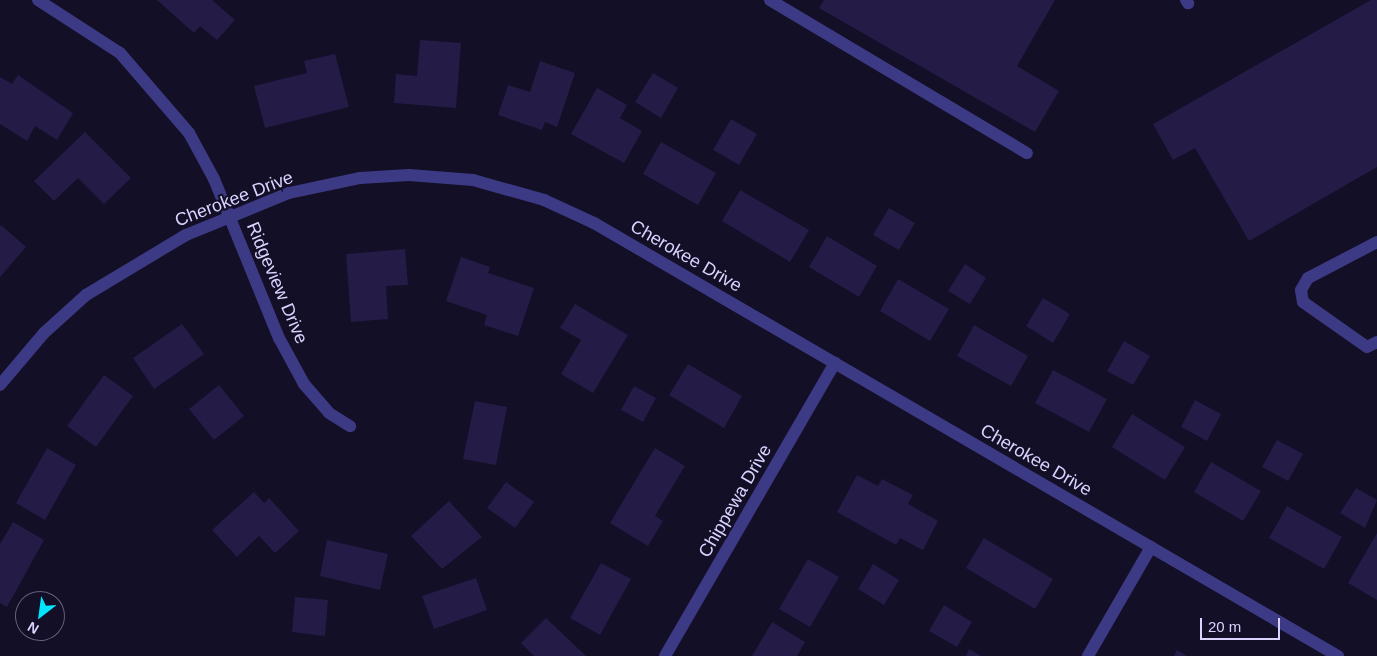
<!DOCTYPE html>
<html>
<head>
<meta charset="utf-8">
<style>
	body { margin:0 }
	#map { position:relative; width:1377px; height:656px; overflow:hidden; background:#130f26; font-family:Helvetica,sans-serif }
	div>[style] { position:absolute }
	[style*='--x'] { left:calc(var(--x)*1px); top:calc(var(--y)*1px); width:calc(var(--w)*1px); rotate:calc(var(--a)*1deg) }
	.building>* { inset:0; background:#241b47 }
	.minor>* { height:12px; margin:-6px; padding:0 6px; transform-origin:6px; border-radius:6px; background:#3d3a85 }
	span { translate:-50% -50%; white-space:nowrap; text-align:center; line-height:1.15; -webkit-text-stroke:4px #130f26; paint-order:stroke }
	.street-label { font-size:18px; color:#d9d4ff }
	.north { position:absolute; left:15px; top:591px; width:50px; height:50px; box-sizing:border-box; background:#130f26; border:1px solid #625e7d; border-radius:50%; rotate:210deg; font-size:14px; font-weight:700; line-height:20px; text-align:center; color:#d9d4ff }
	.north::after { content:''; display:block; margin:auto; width:18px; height:22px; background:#00e5ff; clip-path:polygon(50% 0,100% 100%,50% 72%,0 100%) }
	.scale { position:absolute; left:1200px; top:618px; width:80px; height:22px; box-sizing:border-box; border:2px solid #d9d4ff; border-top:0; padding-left:6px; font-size:15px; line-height:18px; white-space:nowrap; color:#d9d4ff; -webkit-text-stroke:4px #130f26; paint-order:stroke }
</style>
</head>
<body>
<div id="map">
	<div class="building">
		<i style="clip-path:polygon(157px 0,212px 0,235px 20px,217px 40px,200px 26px,194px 33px)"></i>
		<i style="clip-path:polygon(824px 0,1055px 0,1017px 66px,1059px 91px,1035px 132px,819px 8px)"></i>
		<i style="clip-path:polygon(1371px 0,1377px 0,1377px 167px,1249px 241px,1195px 148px,1173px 160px,1153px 124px)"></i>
		<i style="clip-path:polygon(420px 40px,461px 43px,456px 108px,394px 103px,396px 74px,417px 76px)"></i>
		<i style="clip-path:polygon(335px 54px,349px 107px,265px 128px,254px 86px,307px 73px,304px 61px)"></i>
		<i style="clip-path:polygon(540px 61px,575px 73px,557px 127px,545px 122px,542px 130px,498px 115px,508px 85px,530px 92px)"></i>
		<i style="clip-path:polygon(653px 73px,678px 88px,661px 118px,635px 102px)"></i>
		<i style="clip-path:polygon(18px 75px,73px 113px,57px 140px,35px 126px,27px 141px,0 124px,0 77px,12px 84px)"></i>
		<i style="clip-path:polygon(597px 88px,627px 105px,620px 118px,642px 131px,624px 163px,571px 134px)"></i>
		<i style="clip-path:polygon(731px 119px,757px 134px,739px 165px,713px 150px)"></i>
		<i style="clip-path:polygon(85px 132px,131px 178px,104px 204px,78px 178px,54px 201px,34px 181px)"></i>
		<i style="clip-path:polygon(661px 142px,716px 173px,698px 205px,643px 174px)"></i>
		<i style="clip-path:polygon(740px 190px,809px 230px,790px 262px,722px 221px)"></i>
		<i style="clip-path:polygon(889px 208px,915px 223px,899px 250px,873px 235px)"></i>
		<i style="clip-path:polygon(1px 225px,26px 247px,0 277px,0 227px)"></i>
		<i style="clip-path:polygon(827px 236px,877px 266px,859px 297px,809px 267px)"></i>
		<i style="clip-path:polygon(405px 249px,408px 285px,386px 286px,388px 319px,351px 322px,346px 254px)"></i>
		<i style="clip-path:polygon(461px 257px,490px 267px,488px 273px,534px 288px,518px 336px,484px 325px,487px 315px,446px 301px)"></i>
		<i style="clip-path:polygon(965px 264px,986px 278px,970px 304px,948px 291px)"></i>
		<i style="clip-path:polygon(898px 279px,949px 309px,930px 341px,880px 311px)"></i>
		<i style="clip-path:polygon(1043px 298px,1070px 314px,1053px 343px,1026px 326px)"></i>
		<i style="clip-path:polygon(575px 304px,628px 335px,593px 393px,561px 374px,581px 340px,560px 328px)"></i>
		<i style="clip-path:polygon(182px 324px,204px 354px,154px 389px,133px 358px)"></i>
		<i style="clip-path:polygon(974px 325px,1028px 356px,1011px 386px,957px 356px)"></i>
		<i style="clip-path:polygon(1124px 341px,1150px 356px,1133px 385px,1107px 371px)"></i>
		<i style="clip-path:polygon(688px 364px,742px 396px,724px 428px,669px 395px)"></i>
		<i style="clip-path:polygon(1053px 370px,1107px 399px,1089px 432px,1035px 403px)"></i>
		<i style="clip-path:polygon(104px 375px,133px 396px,96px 447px,67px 426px)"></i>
		<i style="clip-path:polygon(219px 385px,244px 416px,214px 440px,189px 409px)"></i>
		<i style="clip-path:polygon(634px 386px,656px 398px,643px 422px,621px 410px)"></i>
		<i style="clip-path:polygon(1195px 400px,1221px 414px,1207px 441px,1181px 427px)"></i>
		<i style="clip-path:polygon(475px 401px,507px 407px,496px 465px,463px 459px)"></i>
		<i style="clip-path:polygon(1132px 414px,1185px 447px,1165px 480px,1112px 447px)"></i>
		<i style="clip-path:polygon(1277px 440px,1303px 454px,1288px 481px,1262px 467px)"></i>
		<i style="clip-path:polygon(47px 448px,76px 465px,45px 520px,16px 503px)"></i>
		<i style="clip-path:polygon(655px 448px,685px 466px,655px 516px,663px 521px,648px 546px,610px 523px)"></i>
		<i style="clip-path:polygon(1211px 462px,1261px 491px,1243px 521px,1194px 492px)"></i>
		<i style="clip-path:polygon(857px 475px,878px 486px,882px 479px,913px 495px,908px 504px,938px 521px,923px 550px,900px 538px,896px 545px,837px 512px)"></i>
		<i style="clip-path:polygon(506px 482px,534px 502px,515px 528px,487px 508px)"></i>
		<i style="clip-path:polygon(1356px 488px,1377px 500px,1365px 528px,1340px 513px)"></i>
		<i style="clip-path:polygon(254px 492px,264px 503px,269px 498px,299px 531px,275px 553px,259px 536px,237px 557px,212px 530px)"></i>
		<i style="clip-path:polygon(449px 501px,482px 537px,442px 569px,411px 536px)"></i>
		<i style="clip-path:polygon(1287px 506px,1342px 537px,1324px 569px,1269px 538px)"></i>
		<i style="clip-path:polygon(13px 522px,44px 540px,7px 607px,0 603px,0 544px)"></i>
		<i style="clip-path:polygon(1377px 533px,1377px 600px,1348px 583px)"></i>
		<i style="clip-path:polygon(984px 538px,1053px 579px,1035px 609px,966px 568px)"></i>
		<i style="clip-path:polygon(327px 540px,388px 554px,380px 590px,320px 576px)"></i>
		<i style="clip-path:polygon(808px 559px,839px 577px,810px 627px,779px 609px)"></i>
		<i style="clip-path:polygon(601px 563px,631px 579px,600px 635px,570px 618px)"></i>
		<i style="clip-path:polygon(873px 564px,899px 580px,884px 605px,858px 589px)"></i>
		<i style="clip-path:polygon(476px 578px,487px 610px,434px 629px,422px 596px)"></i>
		<i style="clip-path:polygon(295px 597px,328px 600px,325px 636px,292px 632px)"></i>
		<i style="clip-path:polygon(944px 605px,972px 622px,957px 647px,929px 631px)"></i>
		<i style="clip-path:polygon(546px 618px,586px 656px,534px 656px,521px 643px)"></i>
		<i style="clip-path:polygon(772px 622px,805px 642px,797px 656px,752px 656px)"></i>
		<i style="clip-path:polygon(969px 649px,981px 656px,966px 656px)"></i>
		<i style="clip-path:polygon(1177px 650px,1187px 656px,1174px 656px)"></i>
	</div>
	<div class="minor">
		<i style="--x:38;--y:0;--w:98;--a:32.9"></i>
		<i style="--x:120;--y:53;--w:106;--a:49.2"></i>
		<i style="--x:189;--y:133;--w:52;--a:61.5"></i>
		<i style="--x:214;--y:179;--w:172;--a:67.8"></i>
		<i style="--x:279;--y:338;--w:52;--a:61.5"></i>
		<i style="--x:304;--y:384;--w:38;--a:49"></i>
		<i style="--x:329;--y:413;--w:25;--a:32"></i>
		<i style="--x:770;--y:0;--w:299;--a:30.8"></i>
		<i style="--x:1186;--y:0;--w:4;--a:56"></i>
		<i style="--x:1377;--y:242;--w:78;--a:152.4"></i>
		<i style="--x:1308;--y:278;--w:14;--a:120"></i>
		<i style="--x:1301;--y:290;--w:12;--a:81"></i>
		<i style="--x:1303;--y:302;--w:78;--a:35.1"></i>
		<i style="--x:1367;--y:347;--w:11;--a:-27"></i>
		<i style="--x:0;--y:385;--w:68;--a:-49.8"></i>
		<i style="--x:44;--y:333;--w:57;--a:-42.1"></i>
		<i style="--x:86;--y:295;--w:117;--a:-31"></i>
		<i style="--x:186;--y:235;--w:111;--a:-22.2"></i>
		<i style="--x:289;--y:193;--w:73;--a:-11.9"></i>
		<i style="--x:360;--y:178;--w:49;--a:-3.5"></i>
		<i style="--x:409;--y:175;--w:64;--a:4.5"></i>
		<i style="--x:473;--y:180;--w:74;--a:15.7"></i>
		<i style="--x:544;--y:200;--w:55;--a:24.7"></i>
		<i style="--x:594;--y:223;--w:861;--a:30.2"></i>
		<i style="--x:665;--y:656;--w:339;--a:-59.9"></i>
		<i style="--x:1088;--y:656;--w:126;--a:-60"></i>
	</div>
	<div class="street-label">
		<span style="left:234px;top:199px;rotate:-21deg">Cherokee Drive</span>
		<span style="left:686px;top:256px;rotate:30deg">Cherokee Drive</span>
		<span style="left:277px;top:283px;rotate:67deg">Ridgeview Drive</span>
		<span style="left:1036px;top:460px;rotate:30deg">Cherokee Drive</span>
		<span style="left:735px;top:501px;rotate:-60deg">Chippewa Drive</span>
	</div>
	<div class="north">N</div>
	<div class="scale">20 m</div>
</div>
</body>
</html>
